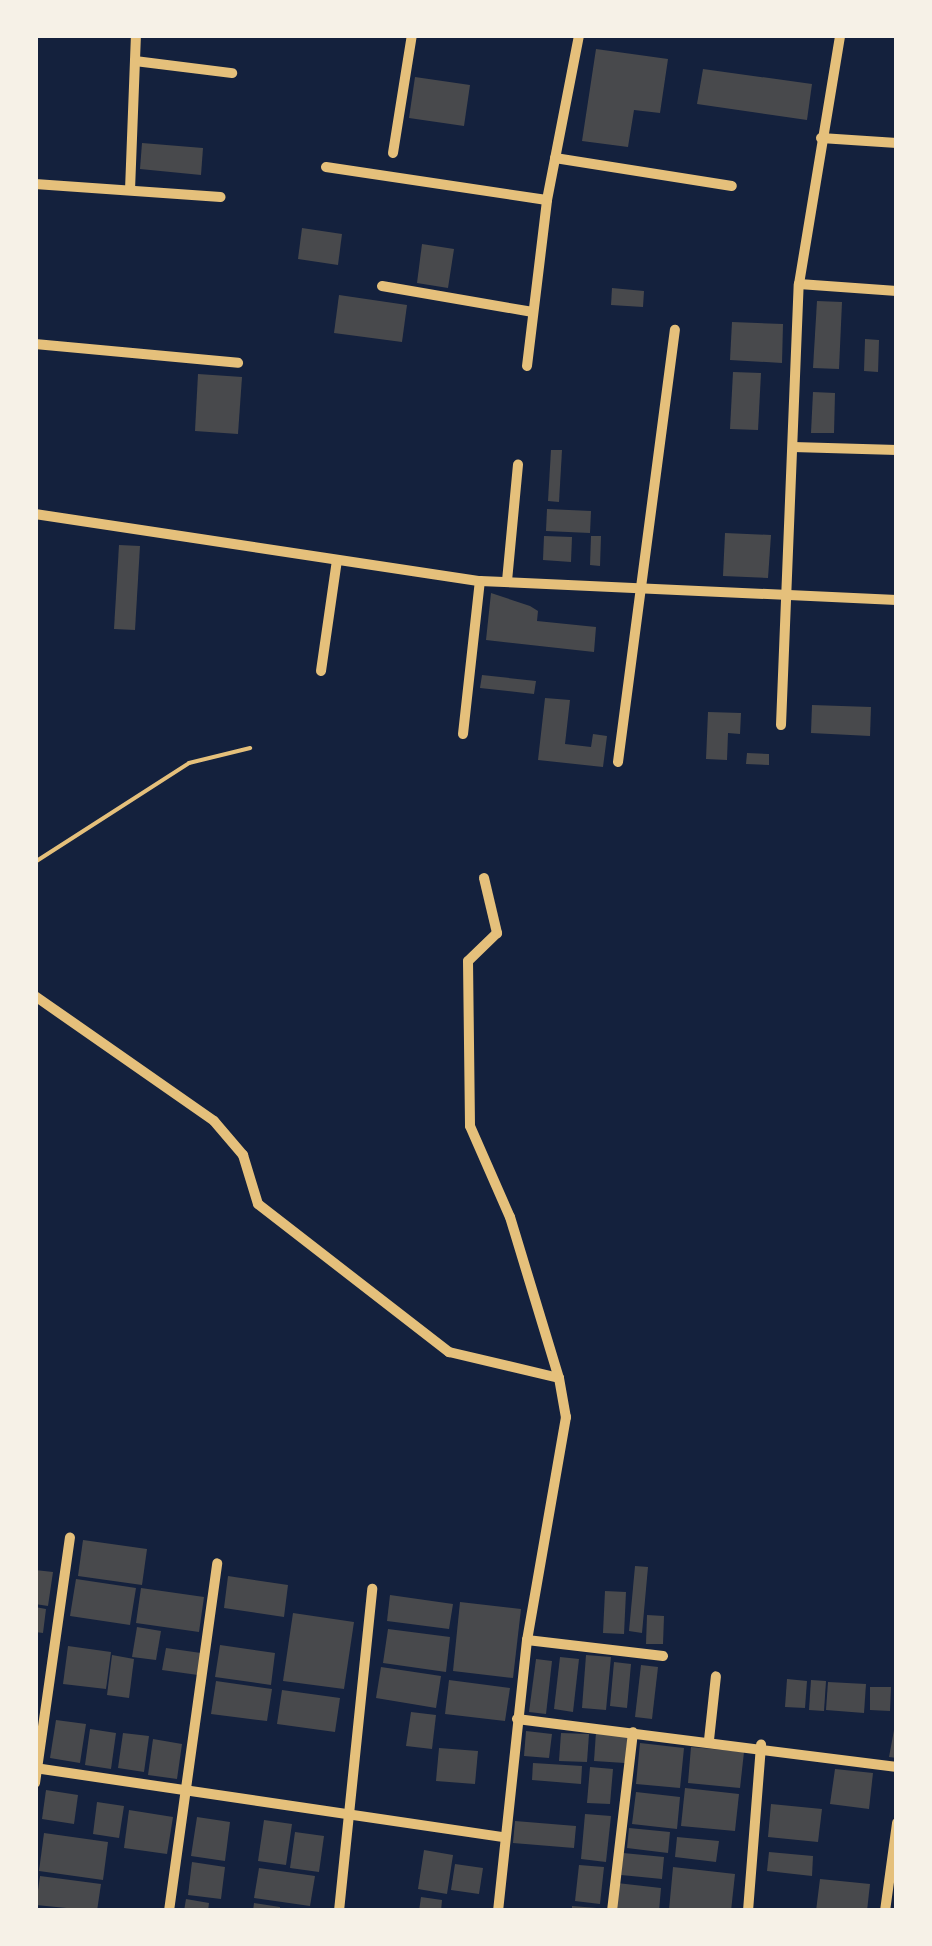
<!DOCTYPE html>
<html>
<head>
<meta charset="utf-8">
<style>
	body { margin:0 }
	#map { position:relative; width:932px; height:1946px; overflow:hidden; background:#14213d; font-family:"IBM Plex Serif",serif }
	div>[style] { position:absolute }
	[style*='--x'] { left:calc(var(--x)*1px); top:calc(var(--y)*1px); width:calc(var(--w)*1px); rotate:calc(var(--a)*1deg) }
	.building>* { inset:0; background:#48494c }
	.path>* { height:4px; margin:-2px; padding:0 2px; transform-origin:2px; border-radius:2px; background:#e5c07b }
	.minor>* { height:10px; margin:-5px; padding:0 5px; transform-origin:5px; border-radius:5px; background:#e5c07b }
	span { translate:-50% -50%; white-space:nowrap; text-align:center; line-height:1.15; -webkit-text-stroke:9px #f6f1e7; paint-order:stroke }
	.frame { position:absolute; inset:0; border:38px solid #f6f1e7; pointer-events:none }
</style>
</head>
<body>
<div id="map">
	<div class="building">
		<i style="clip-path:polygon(596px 49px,668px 59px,660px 113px,634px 110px,628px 147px,582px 141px)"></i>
		<i style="clip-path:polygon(703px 69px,812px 84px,807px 120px,697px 104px)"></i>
		<i style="clip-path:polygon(415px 77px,470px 85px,464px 126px,409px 118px)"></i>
		<i style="clip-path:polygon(142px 143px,203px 148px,201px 175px,140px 169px)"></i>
		<i style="clip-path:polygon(302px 228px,342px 234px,338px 265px,298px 259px)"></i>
		<i style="clip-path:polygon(422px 244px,454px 249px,448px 288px,417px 283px)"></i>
		<i style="clip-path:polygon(612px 288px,644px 291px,643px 307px,611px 305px)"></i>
		<i style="clip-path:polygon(339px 295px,407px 305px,402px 342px,334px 333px)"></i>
		<i style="clip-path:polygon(817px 301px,842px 302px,839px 369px,813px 368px)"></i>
		<i style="clip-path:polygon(732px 322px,783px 324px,782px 363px,730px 360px)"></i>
		<i style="clip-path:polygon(865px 339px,879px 340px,878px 372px,864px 371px)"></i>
		<i style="clip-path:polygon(733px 372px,761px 373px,758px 430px,730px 429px)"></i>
		<i style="clip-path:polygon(198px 374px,242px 377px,238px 434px,195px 431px)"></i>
		<i style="clip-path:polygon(813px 392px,835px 393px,834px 433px,811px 433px)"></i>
		<i style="clip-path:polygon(551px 450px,562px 450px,559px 502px,548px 501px)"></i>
		<i style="clip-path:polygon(547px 509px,591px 511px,590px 533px,546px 531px)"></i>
		<i style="clip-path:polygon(725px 533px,771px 535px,768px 578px,723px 576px)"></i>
		<i style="clip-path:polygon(544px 536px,572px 537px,571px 562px,543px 560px)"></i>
		<i style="clip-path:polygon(591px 536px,601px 536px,600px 566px,590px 565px)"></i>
		<i style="clip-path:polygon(119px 545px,140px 546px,135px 630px,114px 629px)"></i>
		<i style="clip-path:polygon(491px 593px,530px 606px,538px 611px,537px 621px,596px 627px,594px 652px,486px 640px)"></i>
		<i style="clip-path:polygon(482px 675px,536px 681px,534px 694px,480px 688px)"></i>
		<i style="clip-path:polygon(545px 698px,570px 700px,565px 744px,591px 747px,593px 734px,607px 736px,603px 767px,538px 760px)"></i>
		<i style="clip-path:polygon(812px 705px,871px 707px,870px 736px,811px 733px)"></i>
		<i style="clip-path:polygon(708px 712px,741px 713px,740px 734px,728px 733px,727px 760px,706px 759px)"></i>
		<i style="clip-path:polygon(747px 753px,769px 754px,769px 765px,746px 764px)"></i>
		<i style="clip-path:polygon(83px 1540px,147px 1549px,142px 1585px,78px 1576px)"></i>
		<i style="clip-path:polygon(635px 1566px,648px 1567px,642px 1633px,629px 1631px)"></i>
		<i style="clip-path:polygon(35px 1570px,53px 1572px,48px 1606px,35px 1604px)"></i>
		<i style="clip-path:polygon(228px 1576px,288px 1585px,284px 1617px,224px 1608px)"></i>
		<i style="clip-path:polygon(76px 1579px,136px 1588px,130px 1625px,70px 1616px)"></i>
		<i style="clip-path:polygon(141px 1588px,204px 1597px,199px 1632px,136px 1623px)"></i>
		<i style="clip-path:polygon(605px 1591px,626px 1592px,624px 1634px,603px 1633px)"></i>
		<i style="clip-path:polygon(390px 1595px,453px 1604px,449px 1629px,387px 1621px)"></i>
		<i style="clip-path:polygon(460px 1602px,521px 1609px,513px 1678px,453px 1671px)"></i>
		<i style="clip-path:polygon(35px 1607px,46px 1609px,43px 1633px,35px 1632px)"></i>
		<i style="clip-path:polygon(293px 1613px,354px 1622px,344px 1689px,283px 1681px)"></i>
		<i style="clip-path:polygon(647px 1615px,664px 1616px,663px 1644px,646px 1644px)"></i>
		<i style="clip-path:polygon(137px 1627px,161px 1631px,156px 1660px,132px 1657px)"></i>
		<i style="clip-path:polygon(388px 1629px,450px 1637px,446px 1672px,383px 1663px)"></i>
		<i style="clip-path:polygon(220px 1645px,275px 1653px,271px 1685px,215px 1677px)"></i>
		<i style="clip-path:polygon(68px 1646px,111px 1652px,106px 1689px,63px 1684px)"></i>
		<i style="clip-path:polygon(166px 1648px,201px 1653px,198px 1675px,162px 1670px)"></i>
		<i style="clip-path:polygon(112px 1655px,134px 1659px,129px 1698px,107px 1695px)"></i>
		<i style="clip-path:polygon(586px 1655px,611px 1657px,606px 1710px,582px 1708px)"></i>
		<i style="clip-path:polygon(560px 1657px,579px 1659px,573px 1712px,554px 1709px)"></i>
		<i style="clip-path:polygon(536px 1659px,552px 1661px,546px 1714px,529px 1712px)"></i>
		<i style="clip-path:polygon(614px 1662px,631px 1664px,627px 1708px,610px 1706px)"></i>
		<i style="clip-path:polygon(641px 1665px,658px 1667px,652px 1719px,635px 1717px)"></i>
		<i style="clip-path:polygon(381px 1667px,441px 1676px,436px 1708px,376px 1698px)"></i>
		<i style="clip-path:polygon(787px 1679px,807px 1681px,805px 1708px,785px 1707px)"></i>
		<i style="clip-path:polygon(449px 1680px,510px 1688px,505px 1721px,445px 1714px)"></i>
		<i style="clip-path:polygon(811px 1680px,826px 1681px,824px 1711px,809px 1710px)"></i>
		<i style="clip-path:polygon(216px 1681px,272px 1689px,267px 1721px,211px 1714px)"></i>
		<i style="clip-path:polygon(828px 1682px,866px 1684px,864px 1713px,826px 1710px)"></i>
		<i style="clip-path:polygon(870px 1687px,891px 1687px,890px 1711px,870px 1710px)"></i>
		<i style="clip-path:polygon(282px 1690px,340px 1698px,335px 1732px,277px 1724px)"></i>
		<i style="clip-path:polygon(411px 1712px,436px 1715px,432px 1749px,406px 1746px)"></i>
		<i style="clip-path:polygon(897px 1714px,897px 1758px,889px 1757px)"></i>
		<i style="clip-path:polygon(56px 1720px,86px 1724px,80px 1763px,50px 1758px)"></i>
		<i style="clip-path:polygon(90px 1729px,116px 1733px,111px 1769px,85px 1765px)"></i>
		<i style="clip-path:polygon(526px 1731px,552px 1734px,549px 1758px,524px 1756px)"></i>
		<i style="clip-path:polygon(596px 1732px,628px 1735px,625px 1763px,594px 1761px)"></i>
		<i style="clip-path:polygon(123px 1733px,149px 1736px,144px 1772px,118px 1768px)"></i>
		<i style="clip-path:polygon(561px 1733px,589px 1734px,587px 1762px,559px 1761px)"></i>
		<i style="clip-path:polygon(153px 1739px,182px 1744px,177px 1779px,148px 1775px)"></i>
		<i style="clip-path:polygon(640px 1743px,684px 1748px,680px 1788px,636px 1784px)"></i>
		<i style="clip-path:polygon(691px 1747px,744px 1752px,740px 1788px,688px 1783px)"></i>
		<i style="clip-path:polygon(439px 1748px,478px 1751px,475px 1784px,436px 1781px)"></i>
		<i style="clip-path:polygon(533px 1763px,582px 1766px,581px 1784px,532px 1780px)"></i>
		<i style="clip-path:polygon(590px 1767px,613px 1769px,610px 1804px,587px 1803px)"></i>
		<i style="clip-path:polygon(835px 1769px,873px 1773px,869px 1809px,830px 1804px)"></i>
		<i style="clip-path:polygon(685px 1788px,739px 1794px,735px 1831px,681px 1826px)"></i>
		<i style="clip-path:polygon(46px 1790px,78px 1795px,74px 1824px,42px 1819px)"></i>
		<i style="clip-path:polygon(636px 1792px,680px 1797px,677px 1829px,632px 1824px)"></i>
		<i style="clip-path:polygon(97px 1802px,124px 1806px,119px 1838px,93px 1834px)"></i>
		<i style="clip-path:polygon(771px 1804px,822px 1809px,818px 1842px,768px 1837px)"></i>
		<i style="clip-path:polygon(129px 1810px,173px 1817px,167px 1854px,124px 1848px)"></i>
		<i style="clip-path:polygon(585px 1814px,611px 1816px,606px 1862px,581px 1859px)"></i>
		<i style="clip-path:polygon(197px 1817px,230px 1822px,225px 1861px,191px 1856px)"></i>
		<i style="clip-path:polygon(264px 1820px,292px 1824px,286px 1865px,258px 1861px)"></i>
		<i style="clip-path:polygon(515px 1821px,576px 1826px,574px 1848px,513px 1843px)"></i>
		<i style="clip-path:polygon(629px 1828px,670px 1832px,668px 1853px,627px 1848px)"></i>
		<i style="clip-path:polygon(295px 1832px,324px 1836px,319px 1872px,290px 1868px)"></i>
		<i style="clip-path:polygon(44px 1833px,108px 1842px,103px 1880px,39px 1871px)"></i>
		<i style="clip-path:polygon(677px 1837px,719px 1841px,716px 1862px,675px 1857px)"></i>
		<i style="clip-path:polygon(424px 1850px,453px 1855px,447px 1894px,418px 1889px)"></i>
		<i style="clip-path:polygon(769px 1852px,813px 1856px,812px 1876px,767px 1871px)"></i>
		<i style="clip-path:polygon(623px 1853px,664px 1857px,662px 1879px,621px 1875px)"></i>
		<i style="clip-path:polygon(192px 1862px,225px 1867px,221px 1899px,188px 1895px)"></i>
		<i style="clip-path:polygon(455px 1864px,483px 1868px,479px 1894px,451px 1890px)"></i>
		<i style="clip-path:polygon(579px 1865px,604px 1867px,600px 1904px,575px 1901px)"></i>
		<i style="clip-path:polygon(673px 1867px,735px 1874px,731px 1911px,669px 1910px)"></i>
		<i style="clip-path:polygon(259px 1868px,315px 1876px,310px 1906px,254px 1898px)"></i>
		<i style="clip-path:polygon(40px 1876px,101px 1884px,97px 1911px,36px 1905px)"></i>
		<i style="clip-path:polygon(820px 1879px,870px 1884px,867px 1911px,816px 1911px)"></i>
		<i style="clip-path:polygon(617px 1883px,661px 1888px,659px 1911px,615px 1911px)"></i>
		<i style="clip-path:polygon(421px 1897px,442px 1900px,441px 1911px,419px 1911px)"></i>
		<i style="clip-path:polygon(186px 1899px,209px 1903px,208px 1911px,184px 1911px)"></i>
		<i style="clip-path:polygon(254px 1903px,280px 1907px,280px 1911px,253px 1911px)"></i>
		<i style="clip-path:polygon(572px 1906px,597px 1908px,597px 1911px,572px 1911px)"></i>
	</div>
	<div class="path">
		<i style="--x:35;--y:862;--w:183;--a:-32.7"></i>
		<i style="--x:189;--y:763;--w:63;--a:-13.8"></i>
	</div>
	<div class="minor">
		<i style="--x:135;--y:61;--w:98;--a:7.1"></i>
		<i style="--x:821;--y:138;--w:76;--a:3.8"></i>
		<i style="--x:393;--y:153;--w:120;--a:-80.9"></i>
		<i style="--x:555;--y:158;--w:179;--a:9"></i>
		<i style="--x:326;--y:167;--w:223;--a:8.5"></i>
		<i style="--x:35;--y:184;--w:186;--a:4"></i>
		<i style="--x:130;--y:190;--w:155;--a:-87.8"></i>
		<i style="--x:799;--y:284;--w:98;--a:4.1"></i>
		<i style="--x:382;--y:286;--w:153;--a:9.8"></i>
		<i style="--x:35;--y:344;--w:204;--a:5.3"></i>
		<i style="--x:527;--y:366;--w:167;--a:-83.1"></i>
		<i style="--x:547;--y:200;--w:168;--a:-79"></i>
		<i style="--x:793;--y:447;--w:104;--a:1.7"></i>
		<i style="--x:35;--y:514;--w:450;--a:8.6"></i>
		<i style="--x:480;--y:581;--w:417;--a:2.6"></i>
		<i style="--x:507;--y:581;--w:117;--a:-84.6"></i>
		<i style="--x:321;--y:671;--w:112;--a:-81.8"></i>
		<i style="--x:781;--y:725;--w:441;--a:-87.7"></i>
		<i style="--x:799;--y:284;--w:252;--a:-80.6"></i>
		<i style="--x:463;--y:734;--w:154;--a:-83.7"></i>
		<i style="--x:618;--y:762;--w:436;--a:-82.5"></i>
		<i style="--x:484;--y:878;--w:57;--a:76.7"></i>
		<i style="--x:497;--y:933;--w:40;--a:136"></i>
		<i style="--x:468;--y:961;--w:165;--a:89.3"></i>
		<i style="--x:470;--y:1126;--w:99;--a:66.3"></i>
		<i style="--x:510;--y:1217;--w:168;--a:73.1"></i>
		<i style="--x:35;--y:996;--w:218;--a:34.9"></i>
		<i style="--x:214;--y:1121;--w:45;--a:49.5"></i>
		<i style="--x:243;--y:1155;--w:51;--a:73"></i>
		<i style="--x:258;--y:1204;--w:242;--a:37.8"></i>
		<i style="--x:449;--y:1352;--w:113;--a:13.3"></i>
		<i style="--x:559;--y:1378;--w:40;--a:80"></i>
		<i style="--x:566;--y:1417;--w:226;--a:99.9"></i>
		<i style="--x:527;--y:1640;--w:273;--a:96.1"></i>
		<i style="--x:527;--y:1640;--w:137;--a:6.7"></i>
		<i style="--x:517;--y:1719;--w:383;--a:7.2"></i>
		<i style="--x:709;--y:1740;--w:64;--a:-83.8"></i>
		<i style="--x:35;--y:1768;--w:475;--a:8.4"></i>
		<i style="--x:35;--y:1783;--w:248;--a:-81.9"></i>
		<i style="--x:169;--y:1911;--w:351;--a:-82.1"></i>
		<i style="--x:339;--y:1911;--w:324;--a:-84.1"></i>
		<i style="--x:612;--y:1911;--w:180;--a:-83.3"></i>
		<i style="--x:748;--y:1911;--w:167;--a:-85.5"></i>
		<i style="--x:885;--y:1911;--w:89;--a:-82.2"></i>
	</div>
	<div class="frame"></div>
</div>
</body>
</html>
